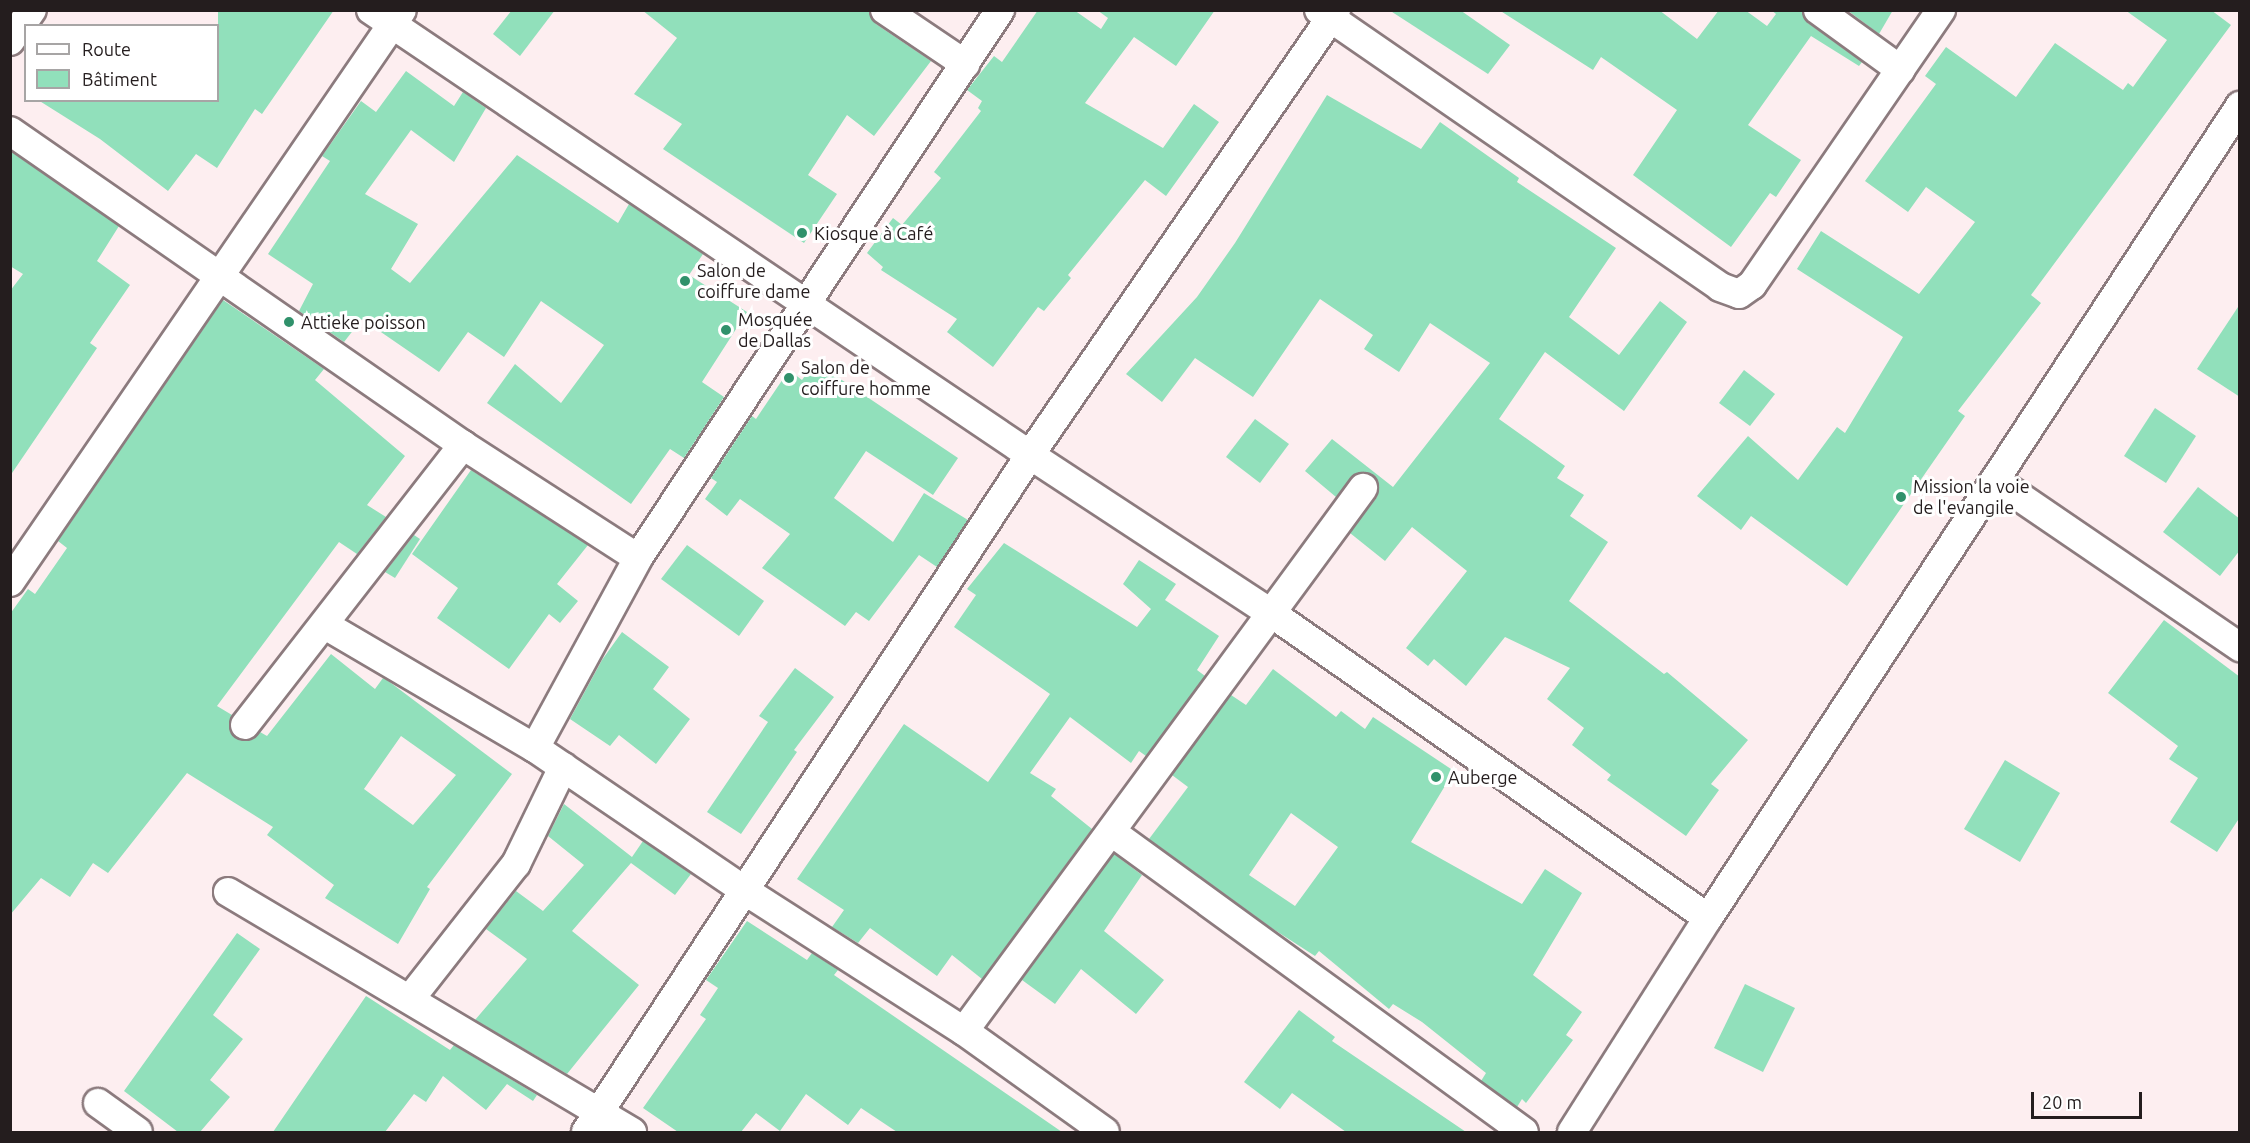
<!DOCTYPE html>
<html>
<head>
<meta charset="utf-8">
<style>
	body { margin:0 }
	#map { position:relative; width:2250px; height:1143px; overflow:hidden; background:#fdeef0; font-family:Ubuntu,sans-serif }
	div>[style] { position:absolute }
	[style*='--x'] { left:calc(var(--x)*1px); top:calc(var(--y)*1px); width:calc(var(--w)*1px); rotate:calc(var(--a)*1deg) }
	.building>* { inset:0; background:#91e0bb }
	.roads { filter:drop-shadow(2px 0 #8c7b7e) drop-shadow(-2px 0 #8c7b7e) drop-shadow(0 2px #8c7b7e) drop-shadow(0 -2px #8c7b7e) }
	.street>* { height:28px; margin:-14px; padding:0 14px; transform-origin:14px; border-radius:14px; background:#fff }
	.dots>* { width:16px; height:16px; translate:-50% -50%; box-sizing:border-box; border:3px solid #fff; border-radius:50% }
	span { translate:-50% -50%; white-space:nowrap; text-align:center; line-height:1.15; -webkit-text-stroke:6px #fff; paint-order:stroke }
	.poi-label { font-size:18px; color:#241d1e }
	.left { translate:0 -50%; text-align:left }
	.frame { position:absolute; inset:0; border:12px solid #241d1e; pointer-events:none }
	.legend { position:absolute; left:24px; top:24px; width:195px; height:78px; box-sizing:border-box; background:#fff; border:2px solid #a7a5a5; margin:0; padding:8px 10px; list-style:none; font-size:18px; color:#241d1e }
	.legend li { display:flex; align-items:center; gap:12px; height:30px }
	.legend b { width:30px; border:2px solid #a7a5a5 }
	.scale { position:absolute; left:2031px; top:1092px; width:111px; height:27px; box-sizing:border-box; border:3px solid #241d1e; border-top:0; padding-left:8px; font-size:18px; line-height:21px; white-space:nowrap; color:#241d1e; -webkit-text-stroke:4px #fff; paint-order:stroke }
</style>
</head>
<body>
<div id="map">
	<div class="building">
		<i style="clip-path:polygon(218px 10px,334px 10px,262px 114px,255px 109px,217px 168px,196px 154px,168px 191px,100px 139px,38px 100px,218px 100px)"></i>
		<i style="clip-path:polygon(512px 10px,555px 10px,520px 56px,493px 34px)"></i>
		<i style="clip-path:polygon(642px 10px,869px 10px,876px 24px,931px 61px,874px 136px,847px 115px,808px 175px,837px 194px,804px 243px,663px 149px,682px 124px,634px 94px,677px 38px)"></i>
		<i style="clip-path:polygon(1038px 10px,1074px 10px,1101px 29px,1108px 18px,1097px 10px,1215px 10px,1176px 66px,1134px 37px,1085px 103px,1163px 148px,1194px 104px,1219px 122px,1166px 196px,1145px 180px,1068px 275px,1071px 278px,1044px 311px,1038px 307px,993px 367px,947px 332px,957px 319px,881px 270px,883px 267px,867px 253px,893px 218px,902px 225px,941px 178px,934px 172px,981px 111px,978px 108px,982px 101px,967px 90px,994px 56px,1002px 62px)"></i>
		<i style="clip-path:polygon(1389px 10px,1460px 10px,1510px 45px,1488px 74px)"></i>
		<i style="clip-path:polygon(1499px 10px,1659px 10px,1697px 39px,1719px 10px,1745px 10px,1767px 26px,1776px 14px,1771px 10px,1802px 10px,1808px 23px,1862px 62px,1859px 66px,1811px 36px,1748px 125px,1801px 160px,1776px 197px,1770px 193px,1731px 247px,1633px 175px,1677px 110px,1601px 57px,1593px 70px)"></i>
		<i style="clip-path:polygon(1847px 10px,1893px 10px,1879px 34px)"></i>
		<i style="clip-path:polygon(2125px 10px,2211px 10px,2231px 25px,2031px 295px,2041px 303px,1958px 411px,1965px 416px,1847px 586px,1751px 516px,1741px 530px,1697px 496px,1748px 436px,1798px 480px,1837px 427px,1845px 433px,1903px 337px,1797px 269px,1821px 231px,1919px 294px,1975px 222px,1926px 187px,1908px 212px,1865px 181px,1936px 84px,1925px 76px,1946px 47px,2016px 97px,2055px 43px,2123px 90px,2128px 83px,2133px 87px,2167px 40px)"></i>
		<i style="clip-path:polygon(406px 71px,454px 106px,463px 92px,486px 108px,454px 162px,411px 130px,365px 194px,418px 224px,391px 269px,410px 283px,517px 155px,618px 223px,629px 204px,703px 254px,689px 275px,747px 312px,702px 382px,724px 397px,684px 458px,670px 449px,631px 504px,487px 403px,515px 364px,561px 403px,604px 345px,541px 301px,504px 357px,468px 332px,439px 372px,362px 319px,344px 342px,299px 311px,313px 284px,268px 254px,330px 161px,322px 156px,361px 101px,376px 112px)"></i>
		<i style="clip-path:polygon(1327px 95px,1421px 149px,1440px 122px,1519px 178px,1517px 182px,1616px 248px,1569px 317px,1619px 355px,1660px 301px,1687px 322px,1624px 411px,1545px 352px,1499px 419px,1565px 466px,1557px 478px,1584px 495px,1570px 516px,1608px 542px,1569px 601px,1664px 674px,1667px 672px,1748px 740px,1711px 784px,1719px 790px,1686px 836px,1607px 780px,1611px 775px,1572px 745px,1584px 728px,1547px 699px,1570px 668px,1505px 637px,1466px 686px,1434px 659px,1428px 666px,1406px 648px,1467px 571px,1412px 527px,1385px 561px,1350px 533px,1377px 497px,1378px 482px,1373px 475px,1356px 473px,1336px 497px,1305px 471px,1332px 439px,1393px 487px,1490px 363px,1430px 323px,1399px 372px,1364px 349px,1373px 335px,1320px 299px,1253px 397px,1195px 358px,1162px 402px,1126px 374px,1197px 297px,1235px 243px)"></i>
		<i style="clip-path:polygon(10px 151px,119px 226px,97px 261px,130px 285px,90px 343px,97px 348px,10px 476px,10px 291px,23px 274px,10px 266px)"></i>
		<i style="clip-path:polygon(evenodd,223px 300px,324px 369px,315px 380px,405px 456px,367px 505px,386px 517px,357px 554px,339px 542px,217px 706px,232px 715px,230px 732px,243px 741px,260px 732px,267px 736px,331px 654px,375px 689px,383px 678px,387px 680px,512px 774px,427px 887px,430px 889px,398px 944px,325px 898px,334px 885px,267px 835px,273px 827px,187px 773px,108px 873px,93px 863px,70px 897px,41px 878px,10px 915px,10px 614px,28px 589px,35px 594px,67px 548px,58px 541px,223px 300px,401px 736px,456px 775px,413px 825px,364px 789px,401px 736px)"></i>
		<i style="clip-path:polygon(2240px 304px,2240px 397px,2197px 369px)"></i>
		<i style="clip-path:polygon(815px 362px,958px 458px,933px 495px,866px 451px,834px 498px,893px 542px,924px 493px,968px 520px,937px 567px,919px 555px,869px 621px,856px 612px,845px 626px,762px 568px,790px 534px,740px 499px,727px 516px,705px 499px,717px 482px,711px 478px,752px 416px,756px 419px,789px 370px,802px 380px)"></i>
		<i style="clip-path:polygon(1744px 370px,1775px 394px,1750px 426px,1719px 403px)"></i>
		<i style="clip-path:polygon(2155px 408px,2196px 436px,2166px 483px,2124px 456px)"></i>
		<i style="clip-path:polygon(1255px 419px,1289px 444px,1260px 483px,1226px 457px)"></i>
		<i style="clip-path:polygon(471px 470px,588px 545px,557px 584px,578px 601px,560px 623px,549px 614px,509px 669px,437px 618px,458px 588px,412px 554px)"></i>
		<i style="clip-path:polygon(2198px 487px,2240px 519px,2240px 550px,2220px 576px,2163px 532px)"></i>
		<i style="clip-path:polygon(414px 535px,420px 539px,395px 578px,385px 572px)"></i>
		<i style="clip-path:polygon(1004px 543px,1137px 627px,1151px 609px,1123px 584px,1139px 560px,1176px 584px,1165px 600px,1219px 636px,1197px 670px,1205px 676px,1146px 756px,1139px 751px,1131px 763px,1070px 717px,1030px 773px,1056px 789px,1051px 796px,1092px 829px,982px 979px,952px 955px,937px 976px,870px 928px,858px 943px,832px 927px,844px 910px,797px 879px,904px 724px,988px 782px,1050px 694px,954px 627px,976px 595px,967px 589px)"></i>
		<i style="clip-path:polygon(687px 545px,764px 601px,739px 636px,661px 579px)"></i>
		<i style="clip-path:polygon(2164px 620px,2240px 677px,2240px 817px,2217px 852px,2170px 822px,2198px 778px,2169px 759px,2178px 746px,2108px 693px)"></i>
		<i style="clip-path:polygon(622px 632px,669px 667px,653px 689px,690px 719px,656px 764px,619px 735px,610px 746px,570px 719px,602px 660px)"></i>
		<i style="clip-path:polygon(795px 668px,834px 697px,794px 750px,797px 752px,741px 834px,707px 812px,768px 722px,759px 716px)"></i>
		<i style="clip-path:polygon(evenodd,1273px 669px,1336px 717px,1341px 711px,1365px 729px,1373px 717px,1454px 771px,1411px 842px,1522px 904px,1545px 869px,1582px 893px,1533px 975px,1582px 1012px,1566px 1035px,1573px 1040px,1526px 1103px,1522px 1099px,1517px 1107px,1481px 1081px,1486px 1073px,1422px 1022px,1393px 1004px,1389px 1009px,1319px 951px,1315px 956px,1270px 927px,1149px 839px,1188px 787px,1172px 775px,1231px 695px,1246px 705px,1273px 669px,1291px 813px,1338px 847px,1295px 906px,1249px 875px,1291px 813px)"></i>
		<i style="clip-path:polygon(2005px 760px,2060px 793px,2020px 862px,1964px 829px)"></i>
		<i style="clip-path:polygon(564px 804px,632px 857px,643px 841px,691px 874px,675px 895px,631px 863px,572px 931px,639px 985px,567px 1074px,475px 1020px,527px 959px,486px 929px,516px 891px,543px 911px,584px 865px,548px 836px)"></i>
		<i style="clip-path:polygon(1114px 854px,1142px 875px,1104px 931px,1164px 980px,1136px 1014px,1081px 969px,1055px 1004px,1022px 980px)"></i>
		<i style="clip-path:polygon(747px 921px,807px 960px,812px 953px,838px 970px,834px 975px,1062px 1132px,897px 1132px,861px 1108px,848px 1125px,806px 1094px,780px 1131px,756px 1113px,741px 1132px,678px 1132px,643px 1108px,706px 1019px,700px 1015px,718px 988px,706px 980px)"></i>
		<i style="clip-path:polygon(237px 933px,260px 949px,213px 1015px,243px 1039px,210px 1080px,230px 1097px,200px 1132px,178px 1132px,124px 1091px)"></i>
		<i style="clip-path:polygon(1745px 984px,1795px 1008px,1763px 1072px,1714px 1048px)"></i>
		<i style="clip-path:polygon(366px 996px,450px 1050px,454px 1045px,537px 1095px,533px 1101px,507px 1084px,486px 1110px,443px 1076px,426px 1102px,414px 1094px,385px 1132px,273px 1132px)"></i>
		<i style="clip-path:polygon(1299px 1010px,1335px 1037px,1332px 1041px,1466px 1132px,1346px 1132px,1292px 1093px,1280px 1109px,1244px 1082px)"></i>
	</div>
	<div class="roads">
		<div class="street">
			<i style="--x:371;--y:10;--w:795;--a:34.03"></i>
			<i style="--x:1030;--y:455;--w:292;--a:33.3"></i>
			<i style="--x:1274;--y:615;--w:529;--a:34.92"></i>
			<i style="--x:885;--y:10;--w:97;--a:34"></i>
			<i style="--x:1319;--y:10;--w:487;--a:34.6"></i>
			<i style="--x:1720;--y:287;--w:20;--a:20"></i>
			<i style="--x:1739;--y:294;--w:16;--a:-35"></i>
			<i style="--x:1752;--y:285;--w:334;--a:-55.5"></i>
			<i style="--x:1818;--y:10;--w:102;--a:35.9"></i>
			<i style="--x:10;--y:41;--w:38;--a:-55"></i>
			<i style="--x:10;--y:131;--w:551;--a:34.73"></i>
			<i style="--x:463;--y:445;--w:208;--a:32.9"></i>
			<i style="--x:1995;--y:480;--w:297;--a:34.3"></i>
			<i style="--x:10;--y:582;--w:693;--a:-55.58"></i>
			<i style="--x:325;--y:625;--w:243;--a:30.4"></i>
			<i style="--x:535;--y:748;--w:253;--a:34.2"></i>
			<i style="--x:744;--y:890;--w:261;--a:32.7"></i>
			<i style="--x:964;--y:1031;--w:173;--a:35.6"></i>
			<i style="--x:245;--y:725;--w:355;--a:-52.1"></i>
			<i style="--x:535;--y:748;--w:216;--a:-61.5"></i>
			<i style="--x:638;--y:558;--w:657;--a:-56.55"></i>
			<i style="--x:1113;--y:833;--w:508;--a:36.04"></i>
			<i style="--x:228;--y:892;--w:470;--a:30.7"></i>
			<i style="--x:410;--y:999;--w:172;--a:-51.9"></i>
			<i style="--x:516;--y:864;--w:108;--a:-64.1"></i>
			<i style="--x:964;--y:1031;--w:674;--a:-53.69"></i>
			<i style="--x:98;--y:1103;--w:49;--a:35.9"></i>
			<i style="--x:586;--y:1132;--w:810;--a:-56.74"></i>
			<i style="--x:1030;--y:455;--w:540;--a:-55.49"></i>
			<i style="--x:1572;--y:1132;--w:254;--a:-57.6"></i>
			<i style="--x:1708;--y:918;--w:971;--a:-56.77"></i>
		</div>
	</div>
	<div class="dots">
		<i style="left:802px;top:233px;background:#30916b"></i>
		<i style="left:685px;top:281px;background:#30916b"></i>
		<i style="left:289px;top:322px;background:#30916b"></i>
		<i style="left:726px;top:330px;background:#30916b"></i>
		<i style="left:789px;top:378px;background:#30916b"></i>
		<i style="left:1901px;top:497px;background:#30916b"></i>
		<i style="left:1436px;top:777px;background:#30916b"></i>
	</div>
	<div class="poi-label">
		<span class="left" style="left:814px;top:233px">Kiosque à Café</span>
		<span class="left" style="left:697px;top:281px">Salon de<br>coiffure dame</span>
		<span class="left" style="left:738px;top:330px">Mosquée<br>de Dallas</span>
		<span class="left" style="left:301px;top:322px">Attieke poisson</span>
		<span class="left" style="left:801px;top:378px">Salon de<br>coiffure homme</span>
		<span class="left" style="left:1913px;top:497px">Mission la voie<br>de l'evangile</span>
		<span class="left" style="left:1448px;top:777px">Auberge</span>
	</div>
	<div class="frame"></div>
	<ul class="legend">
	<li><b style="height:8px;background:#fff"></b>Route</li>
	<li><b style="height:16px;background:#91e0bb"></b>Bâtiment</li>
	</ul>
	<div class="scale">20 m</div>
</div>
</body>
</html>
